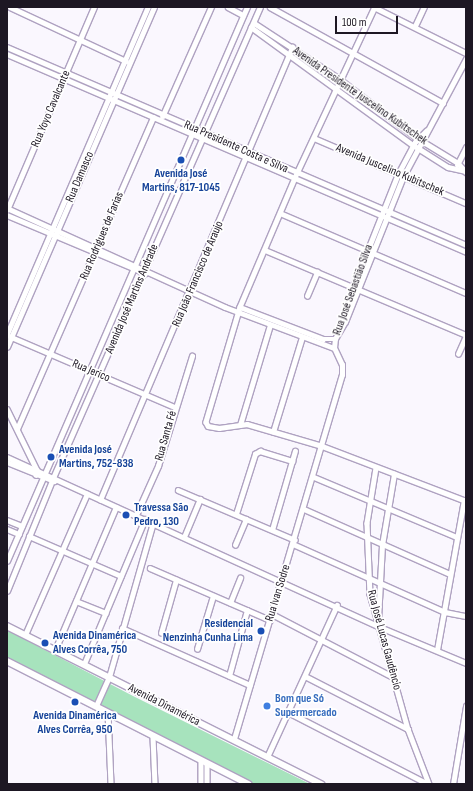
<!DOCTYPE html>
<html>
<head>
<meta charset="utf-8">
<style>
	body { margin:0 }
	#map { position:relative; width:473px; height:791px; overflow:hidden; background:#faf7fe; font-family:"Sofia Sans Condensed",sans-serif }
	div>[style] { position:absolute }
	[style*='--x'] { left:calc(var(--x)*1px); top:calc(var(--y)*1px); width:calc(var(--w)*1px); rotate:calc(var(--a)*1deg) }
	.green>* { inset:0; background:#a7e3bd }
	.roads { filter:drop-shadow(1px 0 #afa2c1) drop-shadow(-1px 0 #afa2c1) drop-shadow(0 1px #afa2c1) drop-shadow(0 -1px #afa2c1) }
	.minor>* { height:4.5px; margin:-2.25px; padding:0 2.25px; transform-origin:2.25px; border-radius:2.25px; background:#fff }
	.major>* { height:5.5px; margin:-2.75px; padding:0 2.75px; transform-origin:2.75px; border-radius:2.75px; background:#fff }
	.dots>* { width:11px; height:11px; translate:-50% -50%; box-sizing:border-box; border:2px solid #fff; border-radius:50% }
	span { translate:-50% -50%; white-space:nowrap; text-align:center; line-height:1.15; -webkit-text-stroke:3.5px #fff; paint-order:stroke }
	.street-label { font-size:12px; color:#1d1723 }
	.transit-label { font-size:12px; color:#164399; font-weight:700 }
	.left { translate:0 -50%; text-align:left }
	.right { translate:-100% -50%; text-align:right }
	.shop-label { font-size:12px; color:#366cbe; font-weight:700 }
	.frame { position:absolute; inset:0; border:8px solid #1d1723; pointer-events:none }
	.scale { position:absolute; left:335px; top:16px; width:63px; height:18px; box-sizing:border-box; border:2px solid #1d1723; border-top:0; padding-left:5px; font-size:12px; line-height:14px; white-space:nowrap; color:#1d1723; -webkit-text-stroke:3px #fff; paint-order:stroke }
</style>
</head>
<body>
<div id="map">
	<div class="green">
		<i style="clip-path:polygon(7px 48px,466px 246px,466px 250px,7px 52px)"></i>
		<i style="clip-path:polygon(7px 630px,133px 696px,310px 784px,249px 784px,7px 660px)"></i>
	</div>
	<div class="roads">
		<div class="minor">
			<i style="--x:10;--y:7;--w:128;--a:25"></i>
			<i style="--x:228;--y:7;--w:17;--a:28"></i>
			<i style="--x:270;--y:7;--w:198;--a:29"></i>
			<i style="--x:374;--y:7;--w:103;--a:26.6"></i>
			<i style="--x:375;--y:7;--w:189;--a:115.1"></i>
			<i style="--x:295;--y:178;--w:140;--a:113.1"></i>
			<i style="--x:240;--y:307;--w:120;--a:106.5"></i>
			<i style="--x:206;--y:422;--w:4;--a:63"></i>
			<i style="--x:208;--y:426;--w:11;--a:10"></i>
			<i style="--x:219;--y:428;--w:28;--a:-8"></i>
			<i style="--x:247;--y:424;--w:78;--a:16.3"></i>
			<i style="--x:322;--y:446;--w:154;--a:20.9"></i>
			<i style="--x:254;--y:23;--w:104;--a:33.2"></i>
			<i style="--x:341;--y:80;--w:96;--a:37.3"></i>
			<i style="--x:417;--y:138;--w:48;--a:31.4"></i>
			<i style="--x:458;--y:163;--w:12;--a:48"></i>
			<i style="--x:415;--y:26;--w:21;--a:-65"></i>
			<i style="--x:251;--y:27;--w:200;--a:36.1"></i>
			<i style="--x:413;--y:145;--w:41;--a:32.2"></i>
			<i style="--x:448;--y:167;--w:17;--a:13"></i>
			<i style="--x:7;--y:47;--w:500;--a:23.3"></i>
			<i style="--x:7;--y:54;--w:500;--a:23.3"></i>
			<i style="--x:162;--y:117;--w:120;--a:-66"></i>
			<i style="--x:314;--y:138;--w:165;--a:23.2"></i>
			<i style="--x:457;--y:165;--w:20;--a:-63"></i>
			<i style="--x:7;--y:208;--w:239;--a:24.4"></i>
			<i style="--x:225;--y:307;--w:116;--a:20.6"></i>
			<i style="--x:7;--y:210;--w:221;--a:-66.8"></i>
			<i style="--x:280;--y:213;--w:202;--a:23.3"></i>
			<i style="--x:7;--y:215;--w:150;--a:22.8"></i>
			<i style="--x:265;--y:250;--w:218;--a:22.9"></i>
			<i style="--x:307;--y:296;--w:26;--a:-67"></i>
			<i style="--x:240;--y:307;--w:89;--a:21.1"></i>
			<i style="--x:323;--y:339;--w:12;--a:0"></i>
			<i style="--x:342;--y:326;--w:41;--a:-74.2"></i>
			<i style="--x:353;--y:287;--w:122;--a:-68.3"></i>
			<i style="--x:398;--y:174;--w:36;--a:-62"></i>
			<i style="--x:415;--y:142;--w:16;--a:-45"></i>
			<i style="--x:7;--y:334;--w:356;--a:-66.7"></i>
			<i style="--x:9;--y:336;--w:181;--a:23.2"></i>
			<i style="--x:7;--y:347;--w:370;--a:-66.6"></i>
			<i style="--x:458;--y:354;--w:20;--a:-66"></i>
			<i style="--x:7;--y:409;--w:68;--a:63.8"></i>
			<i style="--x:37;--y:470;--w:5;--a:101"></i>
			<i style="--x:240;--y:425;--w:104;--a:-73.3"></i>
			<i style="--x:17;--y:429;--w:340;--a:-66.4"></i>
			<i style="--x:273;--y:432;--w:99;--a:-73"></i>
			<i style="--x:7;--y:457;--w:410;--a:24.5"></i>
			<i style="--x:380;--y:627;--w:93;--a:22.7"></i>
			<i style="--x:7;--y:462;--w:51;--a:22"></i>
			<i style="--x:376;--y:468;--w:56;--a:99.3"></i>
			<i style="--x:367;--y:523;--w:71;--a:87.6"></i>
			<i style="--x:370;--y:594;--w:140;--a:74.3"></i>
			<i style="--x:408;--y:729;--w:59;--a:69.1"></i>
			<i style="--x:314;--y:477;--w:155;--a:22.8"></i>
			<i style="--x:178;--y:490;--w:127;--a:23.1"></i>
			<i style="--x:100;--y:500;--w:492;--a:-67"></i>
			<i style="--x:304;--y:509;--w:160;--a:24"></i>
			<i style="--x:236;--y:514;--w:63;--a:-72.4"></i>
			<i style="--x:255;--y:454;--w:6;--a:-31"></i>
			<i style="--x:260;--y:451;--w:34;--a:17"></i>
			<i style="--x:136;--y:515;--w:54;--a:-65.8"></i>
			<i style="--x:158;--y:466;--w:115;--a:-72.8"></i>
			<i style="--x:7;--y:520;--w:16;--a:22"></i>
			<i style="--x:7;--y:529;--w:13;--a:23"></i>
			<i style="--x:272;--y:530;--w:82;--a:-73.8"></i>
			<i style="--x:29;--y:536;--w:100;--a:23.5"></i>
			<i style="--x:184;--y:537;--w:41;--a:-67.2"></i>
			<i style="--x:293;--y:544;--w:167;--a:24.1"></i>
			<i style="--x:445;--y:612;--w:21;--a:11"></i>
			<i style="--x:235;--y:545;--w:28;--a:-67"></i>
			<i style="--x:7;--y:561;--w:604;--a:-66.58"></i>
			<i style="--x:150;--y:568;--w:131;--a:23.4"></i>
			<i style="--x:7;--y:591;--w:122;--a:-67.8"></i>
			<i style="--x:53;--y:478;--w:514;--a:-66.27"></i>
			<i style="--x:76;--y:601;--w:32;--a:22"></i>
			<i style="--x:230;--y:603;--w:27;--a:-68"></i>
			<i style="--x:272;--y:614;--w:136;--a:27.5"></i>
			<i style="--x:378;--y:619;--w:74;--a:-86.9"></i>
			<i style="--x:382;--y:545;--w:72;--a:-80.4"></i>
			<i style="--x:122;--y:628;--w:140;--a:24"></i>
			<i style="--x:161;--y:633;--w:55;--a:-74.2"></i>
			<i style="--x:25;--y:635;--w:154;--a:-66.3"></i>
			<i style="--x:197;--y:649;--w:55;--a:-73.2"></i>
			<i style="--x:55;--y:650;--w:155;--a:-66.9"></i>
			<i style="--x:437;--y:650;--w:152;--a:-79.8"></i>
			<i style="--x:84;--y:664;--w:157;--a:-67.2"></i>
			<i style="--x:229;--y:676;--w:68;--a:-74.7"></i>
			<i style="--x:305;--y:676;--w:116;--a:27.2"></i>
			<i style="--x:96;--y:706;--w:32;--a:-66"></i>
			<i style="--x:109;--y:677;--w:160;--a:-74.1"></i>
			<i style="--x:108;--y:712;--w:72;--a:87.6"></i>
			<i style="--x:288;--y:712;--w:157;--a:27.2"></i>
			<i style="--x:153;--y:737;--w:47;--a:87.6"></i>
			<i style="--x:234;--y:739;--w:380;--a:-73.5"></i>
			<i style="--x:342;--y:375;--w:10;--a:-90"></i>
			<i style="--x:342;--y:365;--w:19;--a:-115"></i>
			<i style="--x:334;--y:348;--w:9;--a:-84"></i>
			<i style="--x:335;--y:339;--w:20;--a:-60"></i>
			<i style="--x:345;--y:322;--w:156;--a:-68.2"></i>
			<i style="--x:403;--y:177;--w:134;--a:-61.9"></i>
			<i style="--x:267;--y:757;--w:167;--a:-65.3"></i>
			<i style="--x:201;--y:761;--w:23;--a:90"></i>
			<i style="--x:207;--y:763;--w:21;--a:90"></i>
			<i style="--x:453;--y:784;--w:79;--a:-80.5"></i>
		</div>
		<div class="major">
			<i style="--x:7;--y:626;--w:352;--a:26.7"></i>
			<i style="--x:7;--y:661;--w:271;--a:27"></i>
		</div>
	</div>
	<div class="dots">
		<i style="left:181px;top:160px;background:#1a4fb4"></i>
		<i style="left:51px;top:457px;background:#1a4fb4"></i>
		<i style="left:126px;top:515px;background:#1a4fb4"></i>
		<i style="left:261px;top:631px;background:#1a4fb4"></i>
		<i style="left:45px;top:643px;background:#1a4fb4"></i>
		<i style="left:75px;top:702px;background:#1a4fb4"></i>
		<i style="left:267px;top:706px;background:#3f7fe0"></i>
	</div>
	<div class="street-label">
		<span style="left:360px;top:96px;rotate:35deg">Avenida Presidente Juscelino Kubitschek</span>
		<span style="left:51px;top:109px;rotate:-67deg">Rua Yoyo Cavalcante</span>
		<span style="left:236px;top:147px;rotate:24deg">Rua Presidente Costa e Silva</span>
		<span style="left:390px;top:170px;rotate:23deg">Avenida Juscelino Kubitschek</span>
		<span style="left:80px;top:177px;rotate:-67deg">Rua Damasco</span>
		<span style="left:102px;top:236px;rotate:-67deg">Rua Rodrigues de Farias</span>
		<span style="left:198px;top:274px;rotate:-67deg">Rua João Francisco de Araujo</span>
		<span style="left:353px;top:290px;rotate:-70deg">Rua José Sebastião Silva</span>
		<span style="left:132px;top:299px;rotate:-67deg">Avenida José Martins Andrade</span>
		<span style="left:91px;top:371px;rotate:23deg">Rua Jerico</span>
		<span style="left:166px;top:436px;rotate:-74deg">Rua Santa Fé</span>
		<span style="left:278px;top:593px;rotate:-73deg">Rua Ivan Sodre</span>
		<span style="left:384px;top:640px;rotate:75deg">Rua José Lucas Gaudêncio</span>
		<span style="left:164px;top:705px;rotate:27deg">Avenida Dinamérica</span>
	</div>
	<div class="transit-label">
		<span style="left:181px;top:181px">Avenida José<br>Martins, 817-1045</span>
		<span class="left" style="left:59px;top:457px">Avenida José<br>Martins, 752-838</span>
		<span class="left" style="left:134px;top:515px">Travessa São<br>Pedro, 130</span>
		<span class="right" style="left:253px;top:631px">Residencial<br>Nenzinha Cunha Lima</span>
		<span class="left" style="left:53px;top:643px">Avenida Dinamérica<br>Alves Corrêa, 750</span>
		<span style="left:75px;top:723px">Avenida Dinamérica<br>Alves Corrêa, 950</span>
	</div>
	<div class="shop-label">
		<span class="left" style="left:275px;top:706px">Bom que Só<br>Supermercado</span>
	</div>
	<div class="frame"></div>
	<div class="scale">100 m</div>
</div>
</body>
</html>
